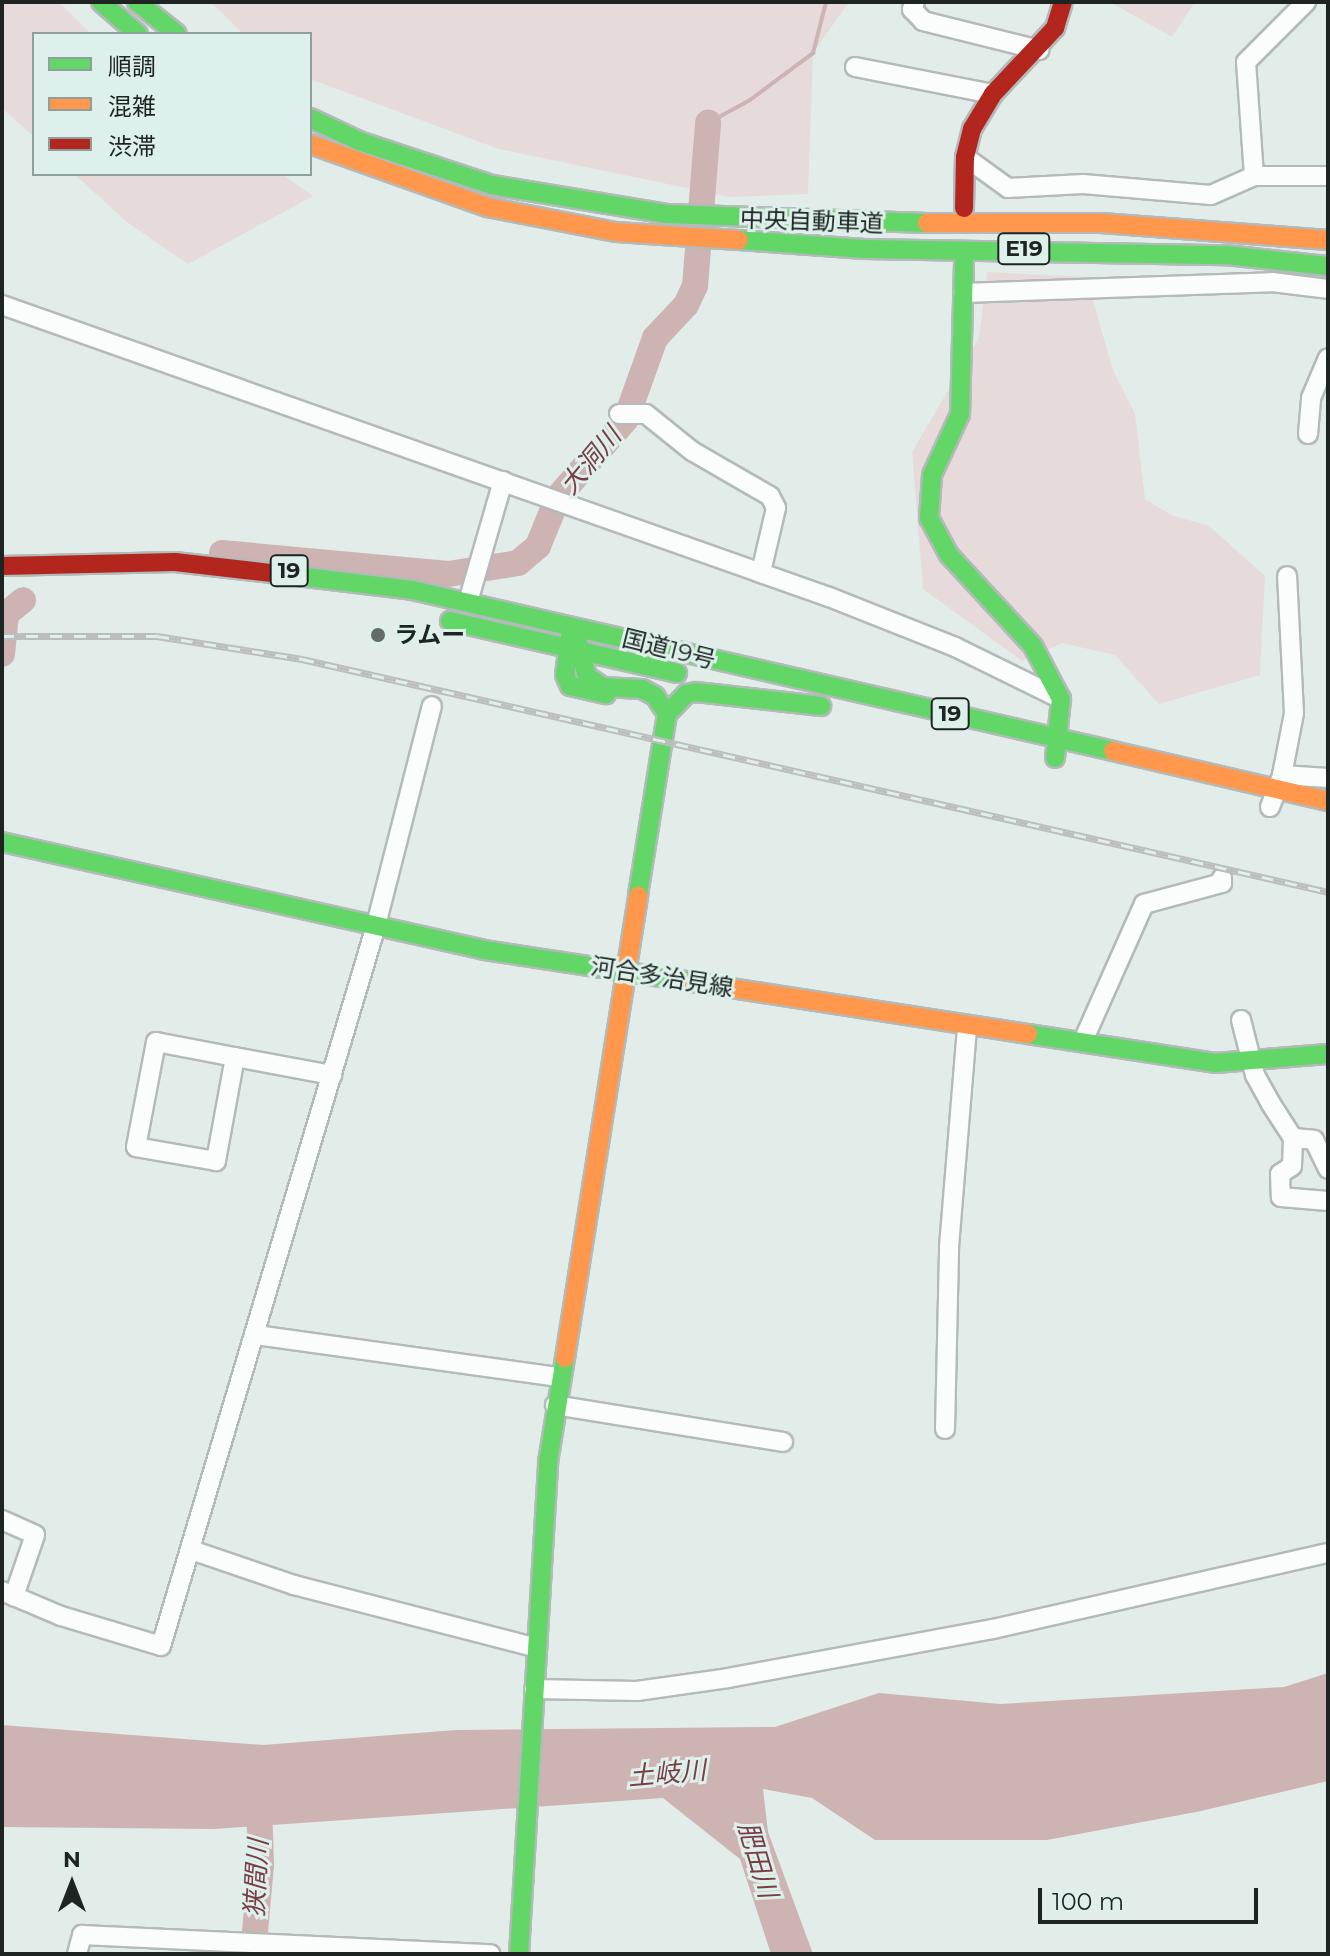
<!DOCTYPE html>
<html>
<head>
<meta charset="utf-8">
<style>
	body { margin:0 }
	#map { position:relative; width:1330px; height:1956px; overflow:hidden; background:#e2ece9; font-family:Montserrat,"Noto Sans JP",sans-serif }
	div>[style] { position:absolute }
	[style*='--x'] { left:calc(var(--x)*1px); top:calc(var(--y)*1px); width:calc(var(--w)*1px); rotate:calc(var(--a)*1deg) }
	.green>* { inset:0; background:#e6dbda }
	.water>* { inset:0; background:#ceb3b3 }
	.stream>* { height:4px; margin:-2px; padding:0 2px; transform-origin:2px; border-radius:2px; background:#ceb3b3 }
	.river>* { height:26px; margin:-13px; padding:0 13px; transform-origin:13px; border-radius:13px; background:#ceb3b3 }
	.roads { filter:drop-shadow(2px 0 #b3bab9) drop-shadow(-2px 0 #b3bab9) drop-shadow(0 2px #b3bab9) drop-shadow(0 -2px #b3bab9) }
	.street>* { height:18px; margin:-9px; padding:0 9px; transform-origin:9px; border-radius:9px; background:#fbfcfc }
	.fast>* { height:18px; margin:-9px; padding:0 9px; transform-origin:9px; border-radius:9px; background:#63d668 }
	.slow>* { height:18px; margin:-9px; padding:0 9px; transform-origin:9px; border-radius:9px; background:#ff974d }
	.jam>* { height:18px; margin:-9px; padding:0 9px; transform-origin:9px; border-radius:9px; background:#b3261e }
	.rail>* { height:7px; margin-top:-3.5px; transform-origin:0; background:repeating-linear-gradient(90deg,#def0eb 0 12px,#bcbebe 0 24px); box-sizing:border-box; border-block:2px solid #bcbebe }
	.dots>* { width:22px; height:22px; translate:-50% -50%; box-sizing:border-box; border:4px solid #def0eb; border-radius:50% }
	span { translate:-50% -50%; white-space:nowrap; text-align:center; line-height:1.15; -webkit-text-stroke:6px #def0eb; paint-order:stroke }
	.shield-label span { padding:2px 6px; background:#def0eb; border:2px solid; border-radius:6px; -webkit-text-stroke-width:0 }
	.shield-label { font-size:22px; color:#1e2422; font-weight:700 }
	.street-label { font-size:24px; color:#1e2422 }
	.poi-label { font-size:24px; color:#1e2422; font-weight:700 }
	.left { translate:0 -50%; text-align:left }
	.water-label { font-size:26px; color:#793d44; font-style:italic }
	.frame { position:absolute; inset:0; border:4px solid #1e2422; pointer-events:none }
	.legend { position:absolute; left:32px; top:32px; width:280px; height:144px; box-sizing:border-box; background:#def0eb; border:2px solid #919e9b; margin:0; padding:10px 14px; list-style:none; font-size:24px; color:#1e2422 }
	.legend li { display:flex; align-items:center; gap:16px; height:40px }
	.legend b { width:40px; border:2px solid #919e9b }
	.north { position:absolute; left:32px; top:1844px; width:80px; height:80px; -webkit-text-stroke:6px #def0eb; paint-order:stroke; rotate:0deg; font-size:22px; font-weight:700; line-height:32px; text-align:center; color:#1e2422 }
	.north::after { content:''; display:block; margin:auto; width:28px; height:36px; background:#1e2422; clip-path:polygon(50% 0,100% 100%,50% 72%,0 100%) }
	.scale { position:absolute; left:1038px; top:1888px; width:220px; height:36px; box-sizing:border-box; border:4px solid #1e2422; border-top:0; padding-left:10px; font-size:24px; line-height:28px; white-space:nowrap; color:#1e2422; -webkit-text-stroke:6px #def0eb; paint-order:stroke }
</style>
</head>
<body>
<div id="map">
	<div class="green">
		<i style="clip-path:polygon(2px 2px,59px 2px,91px 34px,34px 34px,34px 137px,2px 108px)"></i>
		<i style="clip-path:polygon(211px 2px,849px 2px,813px 53px,808px 194px,730px 197px,499px 149px,310px 79px,310px 34px,243px 34px)"></i>
		<i style="clip-path:polygon(1110px 2px,1195px 2px,1172px 37px)"></i>
		<i style="clip-path:polygon(74px 174px,282px 174px,313px 196px,188px 264px,127px 222px)"></i>
		<i style="clip-path:polygon(987px 272px,1086px 277px,1113px 370px,1135px 414px,1145px 499px,1171px 515px,1209px 526px,1265px 576px,1260px 675px,1159px 704px,1115px 655px,1062px 643px,1022px 661px,923px 589px,912px 452px,979px 338px)"></i>
	</div>
	<div class="water">
		<i style="clip-path:polygon(1328px 1673px,1328px 1781px,1201px 1811px,1047px 1840px,875px 1840px,812px 1798px,763px 1789px,768px 1832px,813px 1954px,771px 1954px,740px 1859px,663px 1798px,214px 1829px,2px 1827px,2px 1725px,263px 1745px,456px 1730px,775px 1727px,879px 1693px,1000px 1704px,1284px 1687px)"></i>
	</div>
	<div class="stream">
		<i style="--x:708;--y:123;--w:48;--a:-28.7"></i>
		<i style="--x:750;--y:100;--w:79;--a:-36.7"></i>
		<i style="--x:813;--y:53;--w:53;--a:-75.7"></i>
	</div>
	<div class="river">
		<i style="--x:222;--y:553;--w:227;--a:5.3"></i>
		<i style="--x:448;--y:574;--w:71;--a:-8.9"></i>
		<i style="--x:518;--y:563;--w:26;--a:-40"></i>
		<i style="--x:538;--y:546;--w:53;--a:-67.8"></i>
		<i style="--x:558;--y:497;--w:103;--a:-48.9"></i>
		<i style="--x:626;--y:419;--w:86;--a:-70.3"></i>
		<i style="--x:655;--y:338;--w:45;--a:-46.8"></i>
		<i style="--x:686;--y:305;--w:21;--a:-65"></i>
		<i style="--x:695;--y:286;--w:164;--a:-85.4"></i>
		<i style="--x:2;--y:654;--w:40;--a:-84.3"></i>
		<i style="--x:6;--y:614;--w:22;--a:-39"></i>
		<i style="--x:253;--y:1954;--w:89;--a:-84.9"></i>
		<i style="--x:261;--y:1865;--w:64;--a:-91.8"></i>
	</div>
	<div class="roads">
		<div class="street">
			<i style="--x:915;--y:2;--w:8;--a:113"></i>
			<i style="--x:912;--y:9;--w:16;--a:47"></i>
			<i style="--x:923;--y:21;--w:120;--a:14"></i>
			<i style="--x:855;--y:67;--w:141;--a:11.1"></i>
			<i style="--x:965;--y:157;--w:53;--a:35.8"></i>
			<i style="--x:1008;--y:188;--w:75;--a:-3.1"></i>
			<i style="--x:1083;--y:184;--w:128;--a:4.9"></i>
			<i style="--x:1211;--y:195;--w:47;--a:-23.8"></i>
			<i style="--x:1254;--y:176;--w:114;--a:-94"></i>
			<i style="--x:1246;--y:62;--w:85;--a:-45"></i>
			<i style="--x:1254;--y:176;--w:74;--a:0"></i>
			<i style="--x:963;--y:293;--w:309;--a:-2"></i>
			<i style="--x:1272;--y:282;--w:56;--a:7.1"></i>
			<i style="--x:2;--y:305;--w:877;--a:19.45"></i>
			<i style="--x:829;--y:597;--w:136;--a:21.6"></i>
			<i style="--x:955;--y:647;--w:118;--a:26.1"></i>
			<i style="--x:619;--y:414;--w:27;--a:0"></i>
			<i style="--x:646;--y:414;--w:59;--a:38.8"></i>
			<i style="--x:692;--y:451;--w:90;--a:30"></i>
			<i style="--x:770;--y:496;--w:13;--a:63"></i>
			<i style="--x:776;--y:508;--w:66;--a:103.2"></i>
			<i style="--x:1308;--y:434;--w:36;--a:-85"></i>
			<i style="--x:1311;--y:398;--w:43;--a:-67"></i>
			<i style="--x:468;--y:602;--w:126;--a:-73.9"></i>
			<i style="--x:1282;--y:775;--w:63;--a:-79"></i>
			<i style="--x:1294;--y:713;--w:137;--a:-92.9"></i>
			<i style="--x:1270;--y:807;--w:34;--a:-69"></i>
			<i style="--x:1282;--y:775;--w:46;--a:3.7"></i>
			<i style="--x:1241;--y:1020;--w:57;--a:75.7"></i>
			<i style="--x:1255;--y:1075;--w:33;--a:61"></i>
			<i style="--x:1271;--y:1104;--w:40;--a:57.1"></i>
			<i style="--x:1293;--y:1138;--w:21;--a:5"></i>
			<i style="--x:1314;--y:1140;--w:32;--a:64"></i>
			<i style="--x:1083;--y:1041;--w:150;--a:-66"></i>
			<i style="--x:1144;--y:904;--w:81;--a:-15.1"></i>
			<i style="--x:1222;--y:883;--w:5;--a:-90"></i>
			<i style="--x:235;--y:1057;--w:106;--a:100.4"></i>
			<i style="--x:216;--y:1161;--w:81;--a:-170.1"></i>
			<i style="--x:136;--y:1147;--w:107;--a:-79.2"></i>
			<i style="--x:156;--y:1042;--w:80;--a:10.8"></i>
			<i style="--x:235;--y:1057;--w:99;--a:10.5"></i>
			<i style="--x:1293;--y:1138;--w:28;--a:92"></i>
			<i style="--x:1292;--y:1166;--w:14;--a:146"></i>
			<i style="--x:1280;--y:1174;--w:23;--a:88"></i>
			<i style="--x:1281;--y:1197;--w:47;--a:4.9"></i>
			<i style="--x:256;--y:1335;--w:306;--a:7.9"></i>
			<i style="--x:555;--y:1405;--w:231;--a:9.2"></i>
			<i style="--x:945;--y:1429;--w:182;--a:-88.7"></i>
			<i style="--x:949;--y:1247;--w:222;--a:-85.3"></i>
			<i style="--x:2;--y:1520;--w:36;--a:24"></i>
			<i style="--x:35;--y:1535;--w:65;--a:109"></i>
			<i style="--x:191;--y:1550;--w:109;--a:18.8"></i>
			<i style="--x:294;--y:1585;--w:251;--a:14.5"></i>
			<i style="--x:2;--y:1591;--w:64;--a:23"></i>
			<i style="--x:61;--y:1616;--w:104;--a:16.7"></i>
			<i style="--x:161;--y:1646;--w:748;--a:-73.38"></i>
			<i style="--x:375;--y:929;--w:230;--a:-75.7"></i>
			<i style="--x:534;--y:1689;--w:103;--a:1.1"></i>
			<i style="--x:637;--y:1691;--w:92;--a:-8.1"></i>
			<i style="--x:728;--y:1678;--w:269;--a:-10.5"></i>
			<i style="--x:993;--y:1629;--w:344;--a:-12.8"></i>
			<i style="--x:77;--y:1954;--w:20;--a:-75"></i>
			<i style="--x:82;--y:1935;--w:409;--a:2.7"></i>
		</div>
		<div class="fast">
			<i style="--x:101;--y:2;--w:49;--a:40.9"></i>
			<i style="--x:137;--y:2;--w:51;--a:38.7"></i>
			<i style="--x:310;--y:118;--w:54;--a:25.1"></i>
			<i style="--x:359;--y:141;--w:140;--a:18.3"></i>
			<i style="--x:492;--y:185;--w:177;--a:9.4"></i>
			<i style="--x:667;--y:214;--w:260;--a:2"></i>
			<i style="--x:739;--y:240;--w:126;--a:4.1"></i>
			<i style="--x:865;--y:249;--w:361;--a:1"></i>
			<i style="--x:1226;--y:255;--w:103;--a:6.2"></i>
			<i style="--x:964;--y:263;--w:151;--a:91.5"></i>
			<i style="--x:960;--y:414;--w:67;--a:114.7"></i>
			<i style="--x:932;--y:475;--w:43;--a:94"></i>
			<i style="--x:929;--y:518;--w:42;--a:61.6"></i>
			<i style="--x:949;--y:555;--w:124;--a:47.3"></i>
			<i style="--x:1033;--y:646;--w:60;--a:62.2"></i>
			<i style="--x:1061;--y:699;--w:59;--a:95.8"></i>
			<i style="--x:272;--y:573;--w:141;--a:6.9"></i>
			<i style="--x:412;--y:590;--w:719;--a:12.93"></i>
			<i style="--x:450;--y:621;--w:233;--a:12.9"></i>
			<i style="--x:571;--y:628;--w:47;--a:97.3"></i>
			<i style="--x:565;--y:675;--w:12;--a:66"></i>
			<i style="--x:570;--y:686;--w:37;--a:13"></i>
			<i style="--x:576;--y:635;--w:42;--a:75"></i>
			<i style="--x:587;--y:676;--w:19;--a:35"></i>
			<i style="--x:603;--y:687;--w:39;--a:3"></i>
			<i style="--x:642;--y:689;--w:15;--a:28"></i>
			<i style="--x:655;--y:696;--w:22;--a:56"></i>
			<i style="--x:667;--y:714;--w:184;--a:99.1"></i>
			<i style="--x:667;--y:714;--w:28;--a:-46"></i>
			<i style="--x:686;--y:694;--w:10;--a:-11"></i>
			<i style="--x:696;--y:692;--w:126;--a:6.4"></i>
			<i style="--x:2;--y:842;--w:494;--a:12.6"></i>
			<i style="--x:484;--y:950;--w:210;--a:8.7"></i>
			<i style="--x:1028;--y:1034;--w:189;--a:8.8"></i>
			<i style="--x:1215;--y:1063;--w:113;--a:-4.6"></i>
			<i style="--x:519;--y:1954;--w:493;--a:-86.6"></i>
			<i style="--x:548;--y:1462;--w:105;--a:-80.7"></i>
		</div>
		<div class="slow">
			<i style="--x:310;--y:144;--w:188;--a:19.6"></i>
			<i style="--x:487;--y:207;--w:131;--a:11"></i>
			<i style="--x:616;--y:232;--w:123;--a:3.7"></i>
			<i style="--x:927;--y:223;--w:174;--a:0"></i>
			<i style="--x:1101;--y:223;--w:228;--a:4.3"></i>
			<i style="--x:1113;--y:751;--w:221;--a:13.1"></i>
			<i style="--x:692;--y:982;--w:340;--a:8.8"></i>
			<i style="--x:565;--y:1358;--w:468;--a:-81"></i>
		</div>
		<div class="jam">
			<i style="--x:964;--y:208;--w:51;--a:-88.9"></i>
			<i style="--x:965;--y:157;--w:29;--a:-76"></i>
			<i style="--x:972;--y:129;--w:41;--a:-59"></i>
			<i style="--x:993;--y:94;--w:91;--a:-46.8"></i>
			<i style="--x:1055;--y:28;--w:27;--a:-73"></i>
			<i style="--x:2;--y:566;--w:173;--a:-1.3"></i>
			<i style="--x:175;--y:562;--w:98;--a:6.5"></i>
		</div>
	</div>
	<div class="rail">
		<i style="--x:2;--y:636;--w:155;--a:0"></i>
		<i style="--x:157;--y:636;--w:147;--a:9"></i>
		<i style="--x:302;--y:659;--w:1052;--a:12.79"></i>
	</div>
	<div class="dots">
		<i style="left:378px;top:635px;background:#636a68"></i>
	</div>
	<div class="shield-label">
		<span style="left:1024px;top:249px">E19</span>
		<span style="left:289px;top:571px">19</span>
		<span style="left:950px;top:714px">19</span>
	</div>
	<div class="street-label">
		<span style="left:812px;top:221px;rotate:2deg">中央自動車道</span>
		<span style="left:669px;top:649px;rotate:14deg">国道19号</span>
		<span style="left:662px;top:977px;rotate:9deg">河合多治見線</span>
	</div>
	<div class="poi-label">
		<span class="left" style="left:394px;top:635px">ラムー</span>
	</div>
	<div class="water-label">
		<span style="left:591px;top:461px;rotate:-50deg">大洞川</span>
		<span style="left:667px;top:1774px;rotate:-5deg">土岐川</span>
		<span style="left:757px;top:1860px;rotate:73deg">肥田川</span>
		<span style="left:257px;top:1878px;rotate:-87deg">狭間川</span>
	</div>
	<div class="frame"></div>
	<ul class="legend">
	<li><b style="height:10px;background:#63d668"></b>順調</li>
	<li><b style="height:10px;background:#ff974d"></b>混雑</li>
	<li><b style="height:10px;background:#b3261e"></b>渋滞</li>
	</ul>
	<div class="north">N</div>
	<div class="scale">100 m</div>
</div>
</body>
</html>
